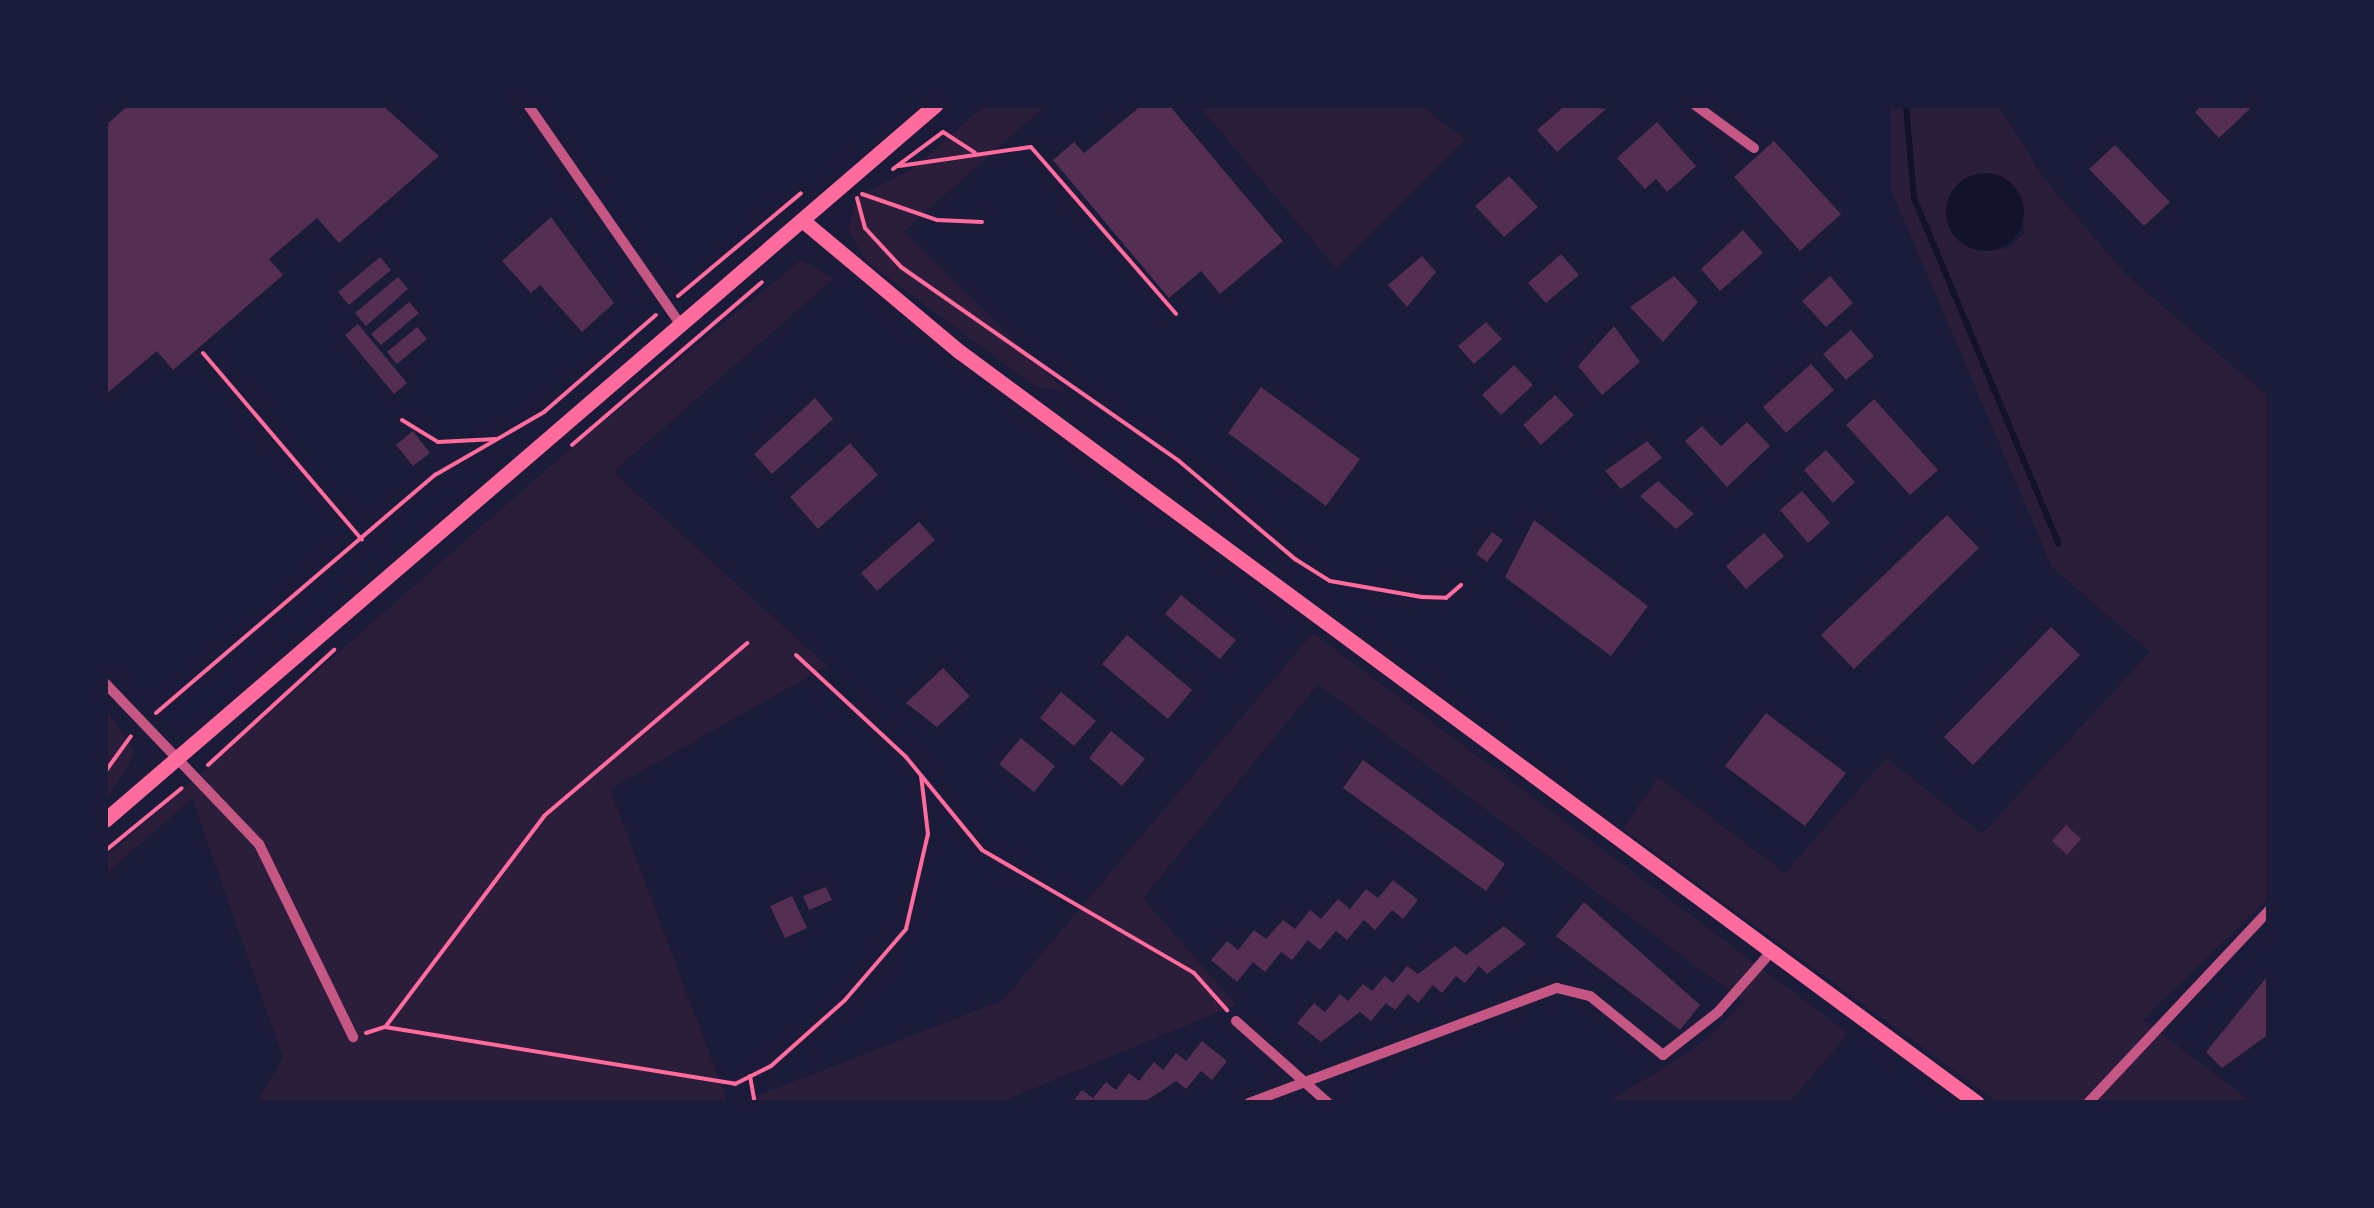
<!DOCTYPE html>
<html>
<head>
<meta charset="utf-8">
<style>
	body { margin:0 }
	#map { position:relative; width:2374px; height:1208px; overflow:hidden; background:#1b1b3a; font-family:"PT Sans",sans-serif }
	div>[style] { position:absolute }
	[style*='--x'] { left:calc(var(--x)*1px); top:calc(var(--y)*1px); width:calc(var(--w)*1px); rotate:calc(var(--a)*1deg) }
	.green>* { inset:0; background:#2a1e3b }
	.water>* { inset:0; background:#12122b }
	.round { border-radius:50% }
	.stream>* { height:6px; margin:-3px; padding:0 3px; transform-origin:3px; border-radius:3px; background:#12122b }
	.building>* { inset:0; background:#542f53 }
	.path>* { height:4px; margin:-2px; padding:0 2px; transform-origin:2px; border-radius:2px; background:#ff6b9d }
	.minor>* { height:10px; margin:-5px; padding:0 5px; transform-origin:5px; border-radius:5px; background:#c65784 }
	.secondary>* { height:15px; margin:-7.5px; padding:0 7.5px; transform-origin:7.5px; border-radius:7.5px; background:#ff6b9d }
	span { translate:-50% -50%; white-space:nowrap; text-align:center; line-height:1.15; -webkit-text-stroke:10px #1b1b3a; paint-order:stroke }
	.frame { position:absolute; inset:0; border:108px solid #1b1b3a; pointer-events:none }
</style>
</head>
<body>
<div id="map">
	<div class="green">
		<i style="clip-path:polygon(985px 105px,1046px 105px,904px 231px,1065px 391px,1036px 387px,866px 261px,848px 230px,858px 196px,911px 170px)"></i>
		<i style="clip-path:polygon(1198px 105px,1420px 105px,1465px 139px,1336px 268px)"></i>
		<i style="clip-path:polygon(evenodd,1890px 105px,1998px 105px,2043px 177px,2125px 274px,2269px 397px,2269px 897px,2143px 1020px,2253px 1103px,1999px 1103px,1623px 829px,1658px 777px,1785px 873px,1886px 758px,1982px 834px,2150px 652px,2052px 567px,1891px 190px,1890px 105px,2004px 177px,2023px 212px,2024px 235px,2006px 249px,1982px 250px,1953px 234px,2004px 177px)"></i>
		<i style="clip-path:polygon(801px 260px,834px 278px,613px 472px,827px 666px,610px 789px,728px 1103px,256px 1103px,283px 1058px,192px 798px,105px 875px,105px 858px,557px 460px)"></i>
		<i style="clip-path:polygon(1313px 633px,1848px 1033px,1789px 1103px,1606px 1103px,1696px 1048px,1744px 1002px,1318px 684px,1143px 898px,1236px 1005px,998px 1103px,739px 1103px,1003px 1000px)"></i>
		<i style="clip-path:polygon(105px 706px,135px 753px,105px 803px)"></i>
	</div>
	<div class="water">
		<i class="round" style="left:1946px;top:173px;width:78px;height:78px"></i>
	</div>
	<div class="stream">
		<i style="--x:1906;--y:105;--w:93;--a:85.1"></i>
		<i style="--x:1914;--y:198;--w:375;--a:67.3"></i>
	</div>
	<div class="building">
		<i style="clip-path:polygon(129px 105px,382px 105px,439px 156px,339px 243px,317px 218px,269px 259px,283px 275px,173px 370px,157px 351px,105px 395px,105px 126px)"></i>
		<i style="clip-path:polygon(1142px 105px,1169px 105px,1283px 241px,1220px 294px,1201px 271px,1169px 298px,1053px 160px,1074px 142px,1084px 153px)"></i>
		<i style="clip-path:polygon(1566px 105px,1606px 109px,1557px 152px,1537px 130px)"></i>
		<i style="clip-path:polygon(2202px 105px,2254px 105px,2219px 138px,2195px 112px)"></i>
		<i style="clip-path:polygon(1657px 122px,1696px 166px,1667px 192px,1656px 179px,1645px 189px,1617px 158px)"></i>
		<i style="clip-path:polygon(1774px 141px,1841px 214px,1800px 251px,1734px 177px)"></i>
		<i style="clip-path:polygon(2115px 145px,2170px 202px,2144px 226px,2089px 169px)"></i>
		<i style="clip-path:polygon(1509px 176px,1538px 207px,1504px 237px,1475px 206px)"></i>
		<i style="clip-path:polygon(551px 217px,614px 303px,582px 332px,540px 285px,531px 293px,502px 261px)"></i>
		<i style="clip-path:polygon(1743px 230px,1763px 253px,1720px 291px,1701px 269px)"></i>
		<i style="clip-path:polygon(1561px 254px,1579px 275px,1546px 303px,1528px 283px)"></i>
		<i style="clip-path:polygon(1422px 256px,1436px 272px,1407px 307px,1388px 285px)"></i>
		<i style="clip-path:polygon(380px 257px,391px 270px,349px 305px,338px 292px)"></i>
		<i style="clip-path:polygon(1674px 276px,1698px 302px,1663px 342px,1630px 307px)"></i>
		<i style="clip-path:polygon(1830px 276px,1853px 303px,1826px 327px,1802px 301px)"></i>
		<i style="clip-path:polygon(398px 277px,408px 289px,366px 326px,355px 313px)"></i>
		<i style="clip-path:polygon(409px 302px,419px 313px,381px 345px,371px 334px)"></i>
		<i style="clip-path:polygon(1486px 322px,1502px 339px,1474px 364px,1458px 346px)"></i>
		<i style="clip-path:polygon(358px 324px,407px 383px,394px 394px,345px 335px)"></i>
		<i style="clip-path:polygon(1614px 326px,1640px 362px,1602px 395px,1578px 366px)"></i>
		<i style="clip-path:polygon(417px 327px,427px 339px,397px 364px,387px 352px)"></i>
		<i style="clip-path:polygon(1851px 330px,1874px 356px,1846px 380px,1823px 354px)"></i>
		<i style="clip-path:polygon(1811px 364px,1834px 390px,1786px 433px,1763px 407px)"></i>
		<i style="clip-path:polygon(1514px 365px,1533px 385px,1501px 415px,1482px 395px)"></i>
		<i style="clip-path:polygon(1261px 387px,1360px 459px,1326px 506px,1228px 433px)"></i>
		<i style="clip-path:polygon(1555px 395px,1574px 415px,1541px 445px,1523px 425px)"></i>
		<i style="clip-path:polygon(815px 398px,833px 419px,772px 474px,754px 454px)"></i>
		<i style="clip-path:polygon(1874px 399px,1938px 470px,1910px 495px,1846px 425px)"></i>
		<i style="clip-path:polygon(1747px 422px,1770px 446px,1727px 487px,1685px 441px,1702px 426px,1721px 446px)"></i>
		<i style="clip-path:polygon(413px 431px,430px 453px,413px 466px,396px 445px)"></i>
		<i style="clip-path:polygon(1647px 441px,1662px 458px,1621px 489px,1605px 471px)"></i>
		<i style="clip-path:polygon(850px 443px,878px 475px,818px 529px,790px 497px)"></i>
		<i style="clip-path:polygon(1826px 450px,1855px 482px,1833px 503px,1804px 470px)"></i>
		<i style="clip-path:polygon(1658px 481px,1694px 514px,1676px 529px,1640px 496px)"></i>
		<i style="clip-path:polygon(1802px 491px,1830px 523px,1808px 543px,1780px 510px)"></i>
		<i style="clip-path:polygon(1947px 515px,1979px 548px,1854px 669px,1821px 635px)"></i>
		<i style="clip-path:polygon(1534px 520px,1648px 606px,1611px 656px,1505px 577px)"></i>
		<i style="clip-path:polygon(919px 522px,935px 540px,877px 591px,861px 573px)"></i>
		<i style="clip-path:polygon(1492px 532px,1503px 540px,1487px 562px,1476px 554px)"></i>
		<i style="clip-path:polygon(1764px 533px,1784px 556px,1746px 589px,1726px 566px)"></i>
		<i style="clip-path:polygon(1181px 595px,1236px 640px,1220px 659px,1165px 614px)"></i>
		<i style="clip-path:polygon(2051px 627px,2080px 655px,1973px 765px,1944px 737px)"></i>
		<i style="clip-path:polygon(1127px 635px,1192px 690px,1168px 719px,1102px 664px)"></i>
		<i style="clip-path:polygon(943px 668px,970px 696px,937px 727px,906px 703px)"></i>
		<i style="clip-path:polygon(1061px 692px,1096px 721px,1074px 746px,1040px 718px)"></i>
		<i style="clip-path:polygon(1766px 713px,1846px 773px,1805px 826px,1725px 766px)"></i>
		<i style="clip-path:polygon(1111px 731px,1145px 759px,1122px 786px,1089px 758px)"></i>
		<i style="clip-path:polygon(1021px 738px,1055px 766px,1034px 792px,999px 764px)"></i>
		<i style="clip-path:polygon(1363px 760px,1505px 864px,1486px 891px,1343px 788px)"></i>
		<i style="clip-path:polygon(2066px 825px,2081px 839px,2067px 855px,2052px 841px)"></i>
		<i style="clip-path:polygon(1393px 880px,1418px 900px,1403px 919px,1392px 910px,1375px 930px,1364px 920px,1347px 940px,1336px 931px,1320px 950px,1308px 940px,1292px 960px,1281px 952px,1265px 972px,1253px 962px,1237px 982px,1211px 960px,1227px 941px,1238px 950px,1254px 930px,1266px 939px,1283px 920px,1295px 929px,1310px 910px,1321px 919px,1338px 899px,1350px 909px,1366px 889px,1378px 898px)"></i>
		<i style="clip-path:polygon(826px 887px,832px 900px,809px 910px,803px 896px)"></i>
		<i style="clip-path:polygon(792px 896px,807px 928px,785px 938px,770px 906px)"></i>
		<i style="clip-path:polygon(1584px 902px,1700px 1005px,1680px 1030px,1556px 936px)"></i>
		<i style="clip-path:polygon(1504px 926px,1526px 944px,1487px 974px,1479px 966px,1465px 983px,1456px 976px,1442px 993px,1433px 985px,1418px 1003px,1408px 994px,1395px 1010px,1386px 1003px,1371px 1021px,1360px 1012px,1321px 1042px,1297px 1023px,1314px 1003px,1325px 1012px,1340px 994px,1348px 1001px,1363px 984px,1372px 991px,1385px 976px,1393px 983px,1407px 966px,1418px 974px,1455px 946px,1466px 955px)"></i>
		<i style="clip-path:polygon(2266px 978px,2269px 1034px,2222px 1068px,2206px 1052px)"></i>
		<i style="clip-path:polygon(1202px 1041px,1227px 1061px,1212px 1080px,1201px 1071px,1186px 1089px,1176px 1081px,1143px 1103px,1072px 1103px,1082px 1090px,1093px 1098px,1106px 1082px,1116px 1090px,1129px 1073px,1139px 1081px,1154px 1062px,1163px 1070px,1176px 1053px,1186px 1061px)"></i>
	</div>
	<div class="path">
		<i style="--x:899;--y:166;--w:133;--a:-8.2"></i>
		<i style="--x:1031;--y:147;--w:221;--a:49"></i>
		<i style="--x:893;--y:169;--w:62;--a:-36.5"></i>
		<i style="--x:943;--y:132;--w:38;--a:33"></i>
		<i style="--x:862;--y:194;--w:79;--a:19.1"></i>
		<i style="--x:937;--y:220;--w:45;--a:2.5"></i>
		<i style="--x:857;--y:198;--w:31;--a:75"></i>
		<i style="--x:865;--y:228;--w:53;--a:47.3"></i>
		<i style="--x:901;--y:267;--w:339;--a:34.9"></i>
		<i style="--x:1179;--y:461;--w:152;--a:40.2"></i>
		<i style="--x:1295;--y:559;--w:41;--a:32.2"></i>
		<i style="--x:1330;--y:581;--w:93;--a:9.9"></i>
		<i style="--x:1422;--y:597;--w:24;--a:2"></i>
		<i style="--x:1446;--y:598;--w:20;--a:-41"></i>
		<i style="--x:678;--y:296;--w:160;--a:-39.9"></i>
		<i style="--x:203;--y:353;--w:245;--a:49.6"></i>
		<i style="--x:402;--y:420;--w:42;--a:31.4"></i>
		<i style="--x:438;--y:442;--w:58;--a:-3"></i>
		<i style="--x:572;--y:445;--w:250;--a:-40.6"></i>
		<i style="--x:796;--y:655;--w:150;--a:42.8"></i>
		<i style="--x:906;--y:757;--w:120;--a:50.7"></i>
		<i style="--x:982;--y:850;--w:245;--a:30.1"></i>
		<i style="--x:1194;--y:973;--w:50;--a:48.3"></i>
		<i style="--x:156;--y:713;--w:367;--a:-40.5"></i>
		<i style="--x:435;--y:475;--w:126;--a:-30"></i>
		<i style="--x:544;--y:412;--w:148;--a:-40.9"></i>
		<i style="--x:208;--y:765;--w:171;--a:-42.4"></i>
		<i style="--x:105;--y:772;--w:44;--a:-54.2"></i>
		<i style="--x:105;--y:851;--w:99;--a:-39.3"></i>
		<i style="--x:386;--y:1026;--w:263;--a:-53"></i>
		<i style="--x:544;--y:816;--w:267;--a:-40.4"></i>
		<i style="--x:366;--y:1033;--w:20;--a:-18"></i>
		<i style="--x:385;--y:1027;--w:355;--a:9.2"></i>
		<i style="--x:735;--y:1084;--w:40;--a:-26.6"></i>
		<i style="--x:771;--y:1066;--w:99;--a:-41.7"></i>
		<i style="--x:845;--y:1000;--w:94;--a:-49.3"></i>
		<i style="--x:906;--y:929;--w:98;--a:-77"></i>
		<i style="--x:928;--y:834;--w:59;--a:-96.8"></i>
		<i style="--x:750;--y:1076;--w:27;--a:80"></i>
	</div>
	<div class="minor">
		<i style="--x:528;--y:105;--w:267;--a:55.2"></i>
		<i style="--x:1695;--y:105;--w:73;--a:36.1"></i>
		<i style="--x:105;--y:683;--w:223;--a:46.3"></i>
		<i style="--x:259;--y:844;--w:215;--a:64"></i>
		<i style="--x:1236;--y:1021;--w:123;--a:41.7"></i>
		<i style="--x:1249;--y:1103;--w:329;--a:-20.5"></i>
		<i style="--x:1557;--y:988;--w:34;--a:14"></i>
		<i style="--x:1590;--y:996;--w:94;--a:38.9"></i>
		<i style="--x:1663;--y:1055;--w:70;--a:-38"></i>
		<i style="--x:1718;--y:1012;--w:81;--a:-48.5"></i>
		<i style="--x:2088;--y:1103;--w:265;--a:-46.8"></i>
	</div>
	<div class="secondary">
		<i style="--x:802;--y:220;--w:206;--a:39.9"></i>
		<i style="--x:960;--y:352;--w:1264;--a:36.44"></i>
		<i style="--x:105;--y:820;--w:1096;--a:-40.74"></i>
	</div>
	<div class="frame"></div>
</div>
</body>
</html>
